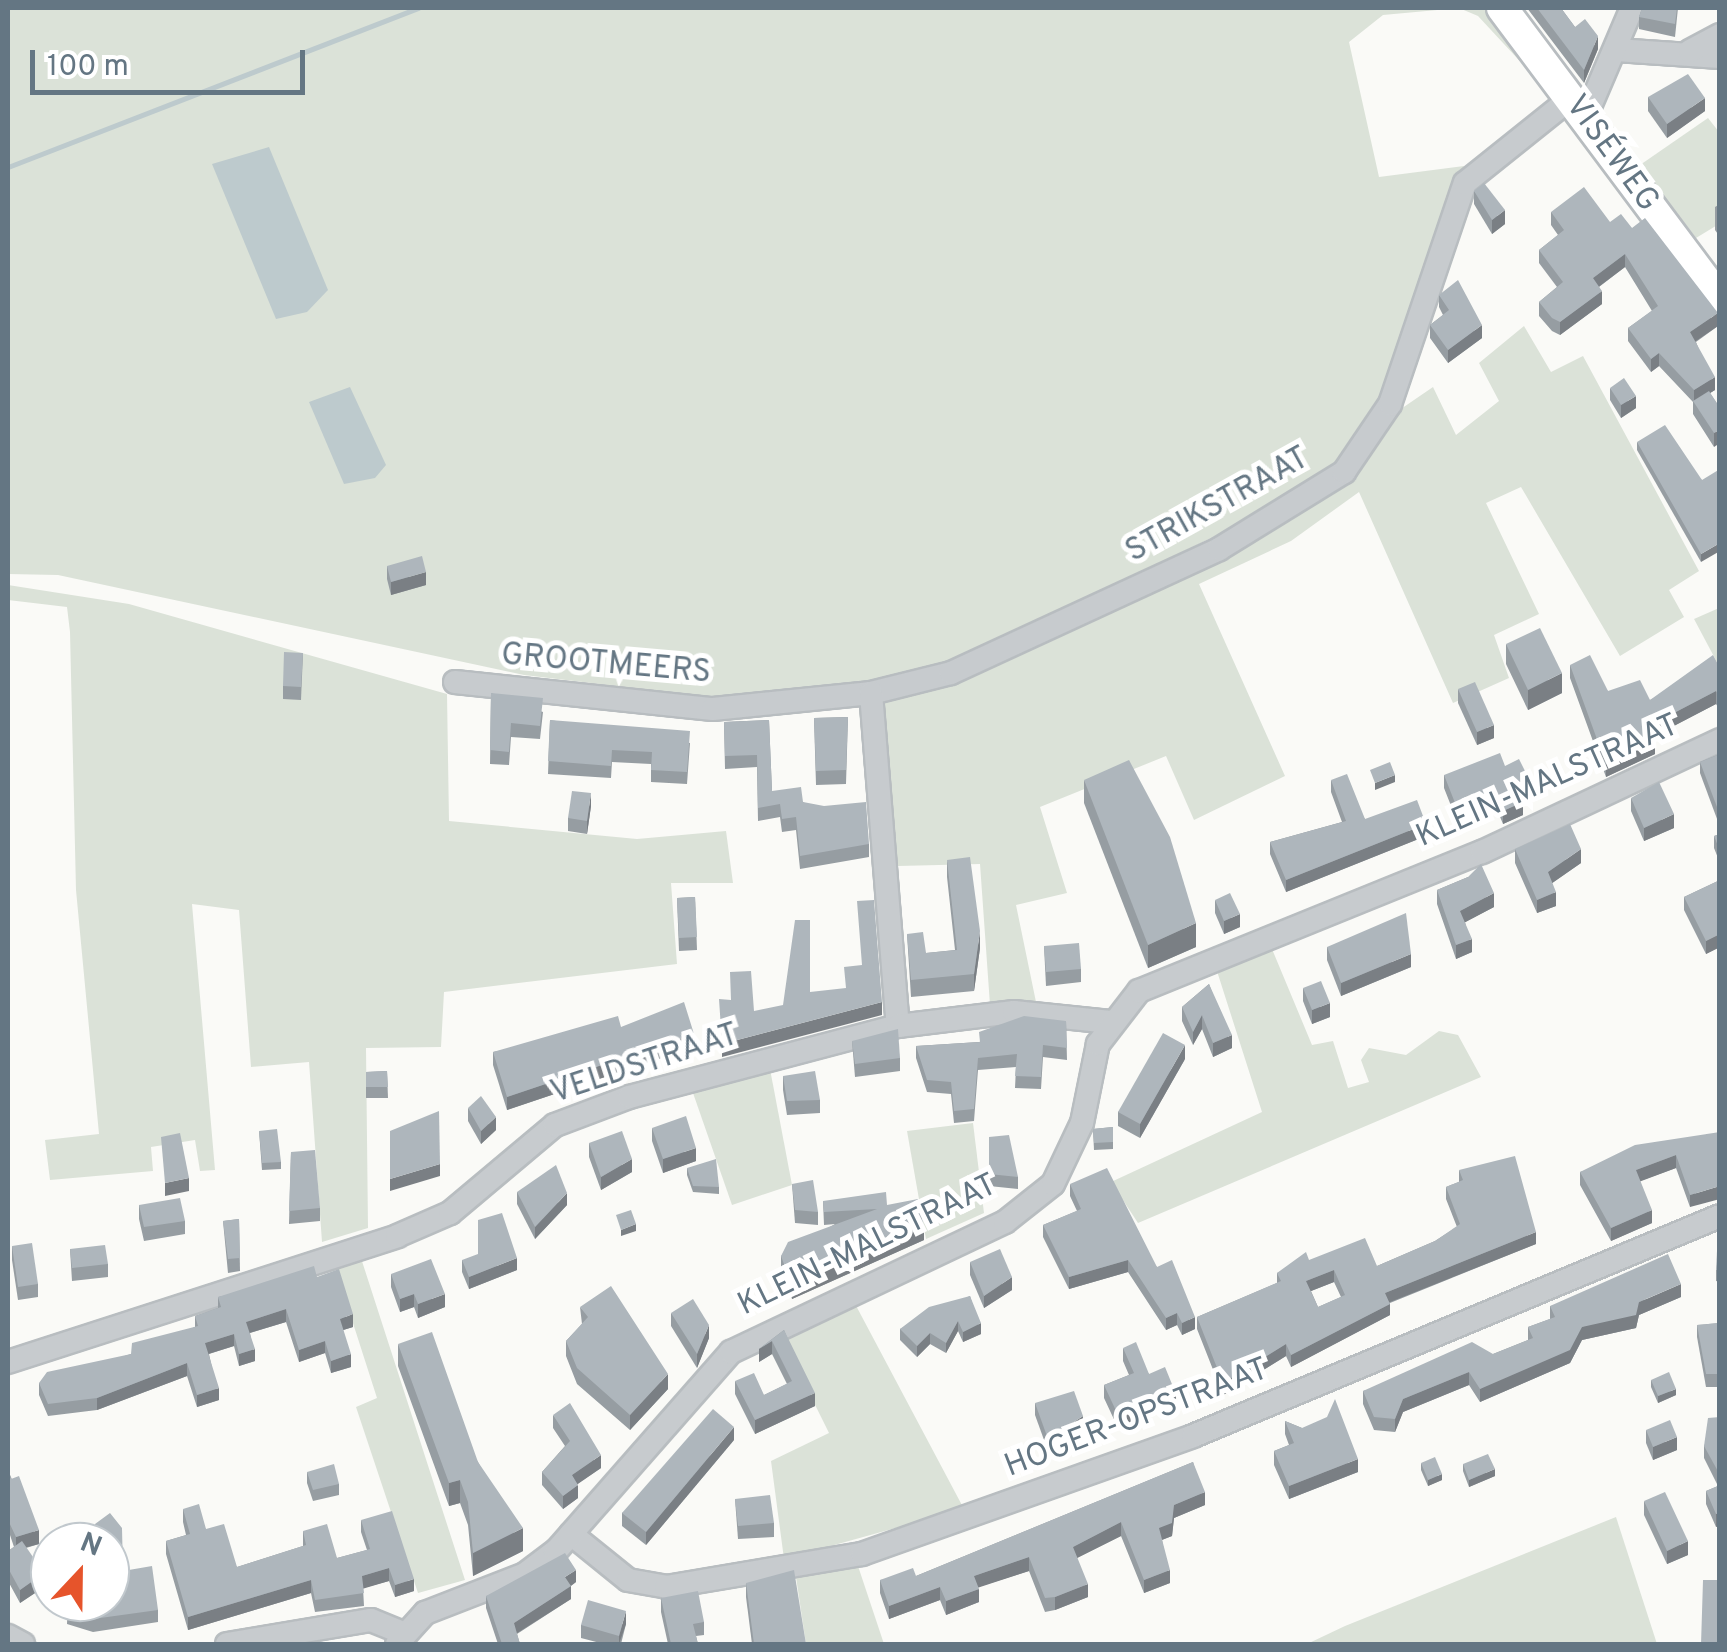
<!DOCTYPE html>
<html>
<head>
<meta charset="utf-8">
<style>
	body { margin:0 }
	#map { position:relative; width:1727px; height:1652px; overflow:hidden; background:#fafaf7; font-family:Overpass,sans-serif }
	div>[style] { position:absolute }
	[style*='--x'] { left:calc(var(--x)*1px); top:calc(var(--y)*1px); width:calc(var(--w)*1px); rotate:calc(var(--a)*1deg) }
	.green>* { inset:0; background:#dbe2d8 }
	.water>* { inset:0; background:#bdcacd }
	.stream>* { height:5px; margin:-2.5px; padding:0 2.5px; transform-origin:2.5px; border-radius:2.5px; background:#bdcacd }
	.roads { filter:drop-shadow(2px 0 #b8bdc0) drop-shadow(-2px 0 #b8bdc0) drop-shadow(0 2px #b8bdc0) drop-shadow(0 -2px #b8bdc0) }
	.minor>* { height:22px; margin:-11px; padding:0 11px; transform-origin:11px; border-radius:11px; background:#c7cbce }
	.major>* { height:30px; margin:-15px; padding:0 15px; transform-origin:15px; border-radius:15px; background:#fff }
	.wall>* { inset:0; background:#969da2 }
	.shaded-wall>* { inset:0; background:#7a7f84 }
	.building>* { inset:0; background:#aeb6bc }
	span { translate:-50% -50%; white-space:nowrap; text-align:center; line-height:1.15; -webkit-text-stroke:10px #fff; paint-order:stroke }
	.street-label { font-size:32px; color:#647683 }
	.frame { position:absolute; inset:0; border:10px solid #647683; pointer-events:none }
	.north { position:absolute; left:30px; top:1522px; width:100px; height:100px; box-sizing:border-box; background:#fff; border:2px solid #c1c8cd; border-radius:50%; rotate:22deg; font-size:28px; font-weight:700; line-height:40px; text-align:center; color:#647683 }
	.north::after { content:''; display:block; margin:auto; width:35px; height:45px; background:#e6542b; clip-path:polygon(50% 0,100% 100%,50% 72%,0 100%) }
	.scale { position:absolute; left:30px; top:50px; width:275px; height:45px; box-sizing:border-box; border:5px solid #647683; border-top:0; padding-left:12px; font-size:30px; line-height:35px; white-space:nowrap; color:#647683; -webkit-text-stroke:8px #fff; paint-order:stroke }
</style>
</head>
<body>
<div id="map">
	<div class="green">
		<i style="clip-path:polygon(8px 8px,1487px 8px,1555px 99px,1478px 16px,1459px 8px,1383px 15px,1349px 42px,1379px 177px,1464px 166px,1391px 390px,1359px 445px,1297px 496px,944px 668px,864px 686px,708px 697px,524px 675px,58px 575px,8px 574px)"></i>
		<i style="clip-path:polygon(1708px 118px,1719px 132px,1719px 224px,1696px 238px,1640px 165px)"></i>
		<i style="clip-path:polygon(1524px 326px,1551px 372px,1583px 356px,1699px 571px,1669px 590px,1684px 617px,1620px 656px,1521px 487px,1486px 503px,1539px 614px,1494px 635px,1509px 678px,1453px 703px,1359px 492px,1291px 541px,1199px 584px,1285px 776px,1194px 820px,1166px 756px,1040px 807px,1067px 893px,1016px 905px,1036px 1002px,990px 1005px,980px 864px,898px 866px,883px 698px,1312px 507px,1351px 474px,1395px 413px,1433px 387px,1456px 435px,1499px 401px,1479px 363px)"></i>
		<i style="clip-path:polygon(8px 585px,129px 604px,447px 694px,449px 821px,637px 839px,726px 831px,733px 883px,671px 883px,677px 964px,444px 992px,441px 1047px,366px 1048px,368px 1228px,322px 1242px,309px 1062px,251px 1067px,239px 910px,192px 904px,215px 1170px,200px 1171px,195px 1140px,151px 1147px,153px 1171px,50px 1180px,45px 1140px,99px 1134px,76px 890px,70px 632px,67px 607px,8px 600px)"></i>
		<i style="clip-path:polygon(1719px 608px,1719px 666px,1694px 619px)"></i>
		<i style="clip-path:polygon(1272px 949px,1312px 1045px,1333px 1041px,1348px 1088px,1369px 1082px,1361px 1060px,1369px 1048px,1406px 1055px,1439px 1031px,1458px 1035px,1481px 1077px,1138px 1223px,1111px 1182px,1262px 1112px,1216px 968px)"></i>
		<i style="clip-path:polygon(770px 1069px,792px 1185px,732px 1205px,693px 1093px)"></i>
		<i style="clip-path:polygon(973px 1123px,984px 1213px,926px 1239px,907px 1131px)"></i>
		<i style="clip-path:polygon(360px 1255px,465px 1580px,418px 1593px,356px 1407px,377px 1398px,334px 1264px)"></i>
		<i style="clip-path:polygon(853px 1300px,964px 1509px,784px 1559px,771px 1461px,829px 1433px,779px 1332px)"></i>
		<i style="clip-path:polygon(1616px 1517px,1657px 1644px,1307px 1644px,1345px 1626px)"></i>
		<i style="clip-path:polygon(858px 1566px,884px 1644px,806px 1644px,796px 1577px)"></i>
	</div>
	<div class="water">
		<i style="clip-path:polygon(269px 147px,328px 290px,307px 312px,276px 319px,212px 164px)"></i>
		<i style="clip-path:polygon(350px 387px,386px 465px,375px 478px,344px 484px,309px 402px)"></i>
	</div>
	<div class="stream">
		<i style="--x:8;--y:167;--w:440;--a:-21.2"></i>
	</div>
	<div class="roads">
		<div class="minor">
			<i style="--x:1616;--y:50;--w:104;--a:3.9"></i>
			<i style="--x:1690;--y:51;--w:34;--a:-28"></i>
			<i style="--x:1585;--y:118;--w:120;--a:-66.9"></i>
			<i style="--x:455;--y:682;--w:259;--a:6"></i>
			<i style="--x:713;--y:709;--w:159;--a:-5.8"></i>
			<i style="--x:871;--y:693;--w:82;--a:-14"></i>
			<i style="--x:951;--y:673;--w:295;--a:-24.8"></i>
			<i style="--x:1219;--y:549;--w:147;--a:-31.6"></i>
			<i style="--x:1344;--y:472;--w:82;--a:-55.9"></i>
			<i style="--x:1390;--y:404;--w:233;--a:-71.3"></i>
			<i style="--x:1465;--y:183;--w:134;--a:-38.7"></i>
			<i style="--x:871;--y:693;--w:334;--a:85.4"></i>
			<i style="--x:8;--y:1362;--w:409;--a:-17.9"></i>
			<i style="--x:397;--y:1236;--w:58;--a:-23.5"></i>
			<i style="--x:450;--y:1213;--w:137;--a:-40"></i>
			<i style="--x:555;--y:1125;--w:79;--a:-20.7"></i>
			<i style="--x:629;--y:1097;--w:278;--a:-14.8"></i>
			<i style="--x:898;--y:1026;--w:117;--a:-6.9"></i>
			<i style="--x:1014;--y:1012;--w:97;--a:5.9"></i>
			<i style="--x:571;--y:1534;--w:73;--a:38.9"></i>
			<i style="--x:628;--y:1580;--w:39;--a:10"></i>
			<i style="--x:666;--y:1587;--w:199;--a:-9.6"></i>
			<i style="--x:862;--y:1554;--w:351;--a:-19.6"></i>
			<i style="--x:1193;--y:1436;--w:571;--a:-22.66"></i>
			<i style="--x:8;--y:1636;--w:17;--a:28"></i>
			<i style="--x:227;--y:1644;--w:146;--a:-9.5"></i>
			<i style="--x:371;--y:1620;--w:35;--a:22"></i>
			<i style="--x:397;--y:1644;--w:42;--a:-47.9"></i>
			<i style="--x:425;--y:1613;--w:107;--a:-21.3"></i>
			<i style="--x:525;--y:1574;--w:39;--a:-37"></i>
			<i style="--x:556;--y:1551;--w:265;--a:-48.7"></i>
			<i style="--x:731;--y:1352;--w:303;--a:-25.4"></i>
			<i style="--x:1005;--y:1222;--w:61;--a:-38.4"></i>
			<i style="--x:1053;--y:1184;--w:68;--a:-64.6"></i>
			<i style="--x:1082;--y:1123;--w:81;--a:-78.6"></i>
			<i style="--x:1098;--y:1044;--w:67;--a:-52.3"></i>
			<i style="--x:1139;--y:991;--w:370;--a:-22.1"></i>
			<i style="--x:1482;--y:852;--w:263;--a:-25.2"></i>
		</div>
		<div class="major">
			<i style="--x:1502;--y:8;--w:364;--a:53.2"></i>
		</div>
	</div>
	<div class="wall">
		<i style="clip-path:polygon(1527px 8px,1561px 8px,1575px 27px,1598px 49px,1584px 83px)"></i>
		<i style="clip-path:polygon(1642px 8px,1678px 8px,1675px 37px,1639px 29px,1639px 17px)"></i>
		<i style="clip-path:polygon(1648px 97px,1705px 111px,1667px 138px,1648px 111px)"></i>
		<i style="clip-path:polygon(1474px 191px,1505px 224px,1492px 234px,1474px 204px)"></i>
		<i style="clip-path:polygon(1720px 204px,1720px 237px,1715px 230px,1715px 207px)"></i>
		<i style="clip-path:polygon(1551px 212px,1610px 222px,1632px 228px,1718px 326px,1696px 342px,1715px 390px,1710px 393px,1720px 408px,1714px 447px,1693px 414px,1693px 402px,1659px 366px,1651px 372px,1628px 341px,1628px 328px,1652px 311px,1625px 267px,1599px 287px,1602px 304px,1560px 335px,1552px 331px,1539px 316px,1539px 302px,1557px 287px,1539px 263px,1539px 250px,1558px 235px,1551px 225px)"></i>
		<i style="clip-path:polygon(1439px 295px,1482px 338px,1448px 363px,1430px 338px,1430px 325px,1443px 315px,1439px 307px)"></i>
		<i style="clip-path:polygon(1610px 388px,1636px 408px,1621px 418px,1610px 400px)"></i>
		<i style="clip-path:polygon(1637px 442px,1702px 480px,1701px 562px,1637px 450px)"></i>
		<i style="clip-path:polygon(387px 566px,426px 585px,391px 595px,387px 579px)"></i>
		<i style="clip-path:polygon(1506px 644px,1562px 693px,1528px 710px,1506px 664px)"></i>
		<i style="clip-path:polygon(303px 653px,301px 700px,283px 699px,283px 686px)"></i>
		<i style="clip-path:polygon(1570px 665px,1608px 691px,1650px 700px,1720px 668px,1720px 710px,1716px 704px,1654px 736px,1655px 754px,1606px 777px,1570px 678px)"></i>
		<i style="clip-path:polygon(1458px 689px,1494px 738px,1477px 745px,1458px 703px)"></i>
		<i style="clip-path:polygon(491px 693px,543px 712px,540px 739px,511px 737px,509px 765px,490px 764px)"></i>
		<i style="clip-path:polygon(848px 717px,846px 784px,816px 785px,814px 718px)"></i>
		<i style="clip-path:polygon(550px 720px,690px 743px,687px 784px,651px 782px,651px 764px,612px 762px,611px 778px,548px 774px)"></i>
		<i style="clip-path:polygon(769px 720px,772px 791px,803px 802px,869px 844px,869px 857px,800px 869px,796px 830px,782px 832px,780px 817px,758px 821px,757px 767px,725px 769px,724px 722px)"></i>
		<i style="clip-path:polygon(1720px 754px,1720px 827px,1700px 773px,1700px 762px)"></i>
		<i style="clip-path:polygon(1444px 775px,1530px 794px,1522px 798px,1523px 815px,1503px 824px,1498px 812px,1459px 826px,1444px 788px)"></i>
		<i style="clip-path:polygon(1084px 780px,1196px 947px,1148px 968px,1084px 803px)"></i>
		<i style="clip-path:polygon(1331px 780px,1365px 819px,1426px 836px,1286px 892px,1270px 854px,1270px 842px,1342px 822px,1331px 792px)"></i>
		<i style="clip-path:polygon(1631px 798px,1674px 828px,1644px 841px,1631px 811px)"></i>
		<i style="clip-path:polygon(591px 806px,587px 834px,568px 831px,568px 818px)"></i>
		<i style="clip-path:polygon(1720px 834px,1720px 863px,1714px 848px,1714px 836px)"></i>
		<i style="clip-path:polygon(1515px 849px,1581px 863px,1552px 883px,1556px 906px,1537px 913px,1515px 863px)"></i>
		<i style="clip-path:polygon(947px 860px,980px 948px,974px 991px,911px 997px,907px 934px,926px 953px,955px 950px,947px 877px)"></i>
		<i style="clip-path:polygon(1468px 877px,1494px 907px,1465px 922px,1472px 952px,1456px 959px,1437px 904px,1437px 890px)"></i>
		<i style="clip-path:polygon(1720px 880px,1720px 947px,1706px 954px,1684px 910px,1684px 897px)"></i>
		<i style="clip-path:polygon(695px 897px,697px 950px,679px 951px,677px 898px)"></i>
		<i style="clip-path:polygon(1215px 900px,1240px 927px,1224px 934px,1215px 913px)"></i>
		<i style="clip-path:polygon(1044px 946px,1081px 969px,1081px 982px,1046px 986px)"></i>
		<i style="clip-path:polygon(1327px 947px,1411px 967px,1341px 996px,1327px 960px)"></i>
		<i style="clip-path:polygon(1209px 984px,1232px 1048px,1213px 1057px,1202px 1029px,1193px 1045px,1182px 1021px,1182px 1007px)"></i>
		<i style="clip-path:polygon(1303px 988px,1330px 1017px,1312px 1024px,1303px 1001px)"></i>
		<i style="clip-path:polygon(1066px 1021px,1067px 1060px,1043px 1057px,1041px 1089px,1015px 1088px,1016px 1067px,978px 1070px,974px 1121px,954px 1123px,951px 1094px,927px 1092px,916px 1058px,916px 1046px,979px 1042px)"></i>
		<i style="clip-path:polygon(621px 1027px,694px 1047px,507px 1110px,493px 1065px,493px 1052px)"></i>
		<i style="clip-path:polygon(852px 1041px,900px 1058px,900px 1071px,855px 1077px)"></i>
		<i style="clip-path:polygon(1185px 1059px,1140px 1138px,1118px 1126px,1118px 1112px)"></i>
		<i style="clip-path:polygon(387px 1071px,388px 1098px,366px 1098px,366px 1072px)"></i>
		<i style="clip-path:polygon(783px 1076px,820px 1100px,820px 1113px,787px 1115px,783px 1090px)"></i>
		<i style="clip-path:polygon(468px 1108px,496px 1130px,481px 1144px,468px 1121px)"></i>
		<i style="clip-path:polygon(1113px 1127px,1113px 1149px,1094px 1150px,1093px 1129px)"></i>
		<i style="clip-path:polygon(652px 1128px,696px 1161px,663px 1173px,652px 1141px)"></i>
		<i style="clip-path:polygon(259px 1131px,281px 1162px,281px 1169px,262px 1170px)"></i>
		<i style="clip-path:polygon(1720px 1132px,1690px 1207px,1676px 1168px,1640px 1181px,1652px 1223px,1611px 1241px,1580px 1185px,1580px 1172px)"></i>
		<i style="clip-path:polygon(989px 1137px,1018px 1177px,1018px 1189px,989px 1186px)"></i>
		<i style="clip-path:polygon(589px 1143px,632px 1172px,601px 1190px,589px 1157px)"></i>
		<i style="clip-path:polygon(291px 1152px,320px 1208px,320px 1221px,289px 1224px)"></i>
		<i style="clip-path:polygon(687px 1168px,719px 1187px,719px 1194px,693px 1192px,687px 1175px)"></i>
		<i style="clip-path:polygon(evenodd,1459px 1170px,1536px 1244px,1390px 1303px,1390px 1315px,1291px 1367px,1286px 1356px,1223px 1395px,1197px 1329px,1197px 1317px,1277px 1283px,1277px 1273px,1309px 1260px,1377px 1266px,1435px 1241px,1457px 1227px,1446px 1199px,1446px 1187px,1459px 1182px,1459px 1170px,1334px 1282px,1341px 1297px,1318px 1307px,1311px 1291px,1334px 1282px)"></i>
		<i style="clip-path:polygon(792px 1184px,818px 1212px,818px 1225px,795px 1223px)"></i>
		<i style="clip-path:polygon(1070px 1184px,1157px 1267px,1195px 1329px,1182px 1335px,1177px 1325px,1166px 1330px,1128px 1272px,1069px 1289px,1043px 1237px,1043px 1225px,1077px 1211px,1070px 1196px)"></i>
		<i style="clip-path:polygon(517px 1192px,567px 1205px,535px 1239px,517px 1204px)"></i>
		<i style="clip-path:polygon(823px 1201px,887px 1205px,924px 1240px,792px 1299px,781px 1269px,781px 1256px,835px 1224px,824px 1225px)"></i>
		<i style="clip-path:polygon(139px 1205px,185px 1221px,185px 1234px,144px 1241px,139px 1219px)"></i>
		<i style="clip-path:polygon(239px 1219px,240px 1271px,228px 1273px,223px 1221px)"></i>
		<i style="clip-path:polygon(12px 1246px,38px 1284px,38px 1297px,18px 1300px,12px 1260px)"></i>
		<i style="clip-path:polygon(70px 1249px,108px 1264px,108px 1277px,72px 1281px)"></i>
		<i style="clip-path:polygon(1720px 1249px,1720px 1282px,1716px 1281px,1716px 1270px)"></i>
		<i style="clip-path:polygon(462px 1260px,517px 1270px,469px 1289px,462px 1272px)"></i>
		<i style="clip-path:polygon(970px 1262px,1012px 1290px,984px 1308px,970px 1275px)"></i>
		<i style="clip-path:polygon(391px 1274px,445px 1307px,418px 1318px,414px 1307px,400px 1312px,391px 1287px)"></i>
		<i style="clip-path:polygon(317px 1277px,353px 1327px,343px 1330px,351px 1367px,331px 1373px,325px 1353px,299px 1362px,286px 1322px,250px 1333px,255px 1361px,239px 1366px,234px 1346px,209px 1354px,219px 1400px,197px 1407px,187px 1376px,97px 1410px,48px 1416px,39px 1395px,39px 1383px,131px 1354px,195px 1327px,195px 1316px,218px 1308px,218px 1297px)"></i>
		<i style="clip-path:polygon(970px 1296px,981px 1334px,963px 1342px,958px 1331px,946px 1353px,930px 1344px,917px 1357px,900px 1340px,900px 1329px)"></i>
		<i style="clip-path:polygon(1681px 1297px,1639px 1315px,1636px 1328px,1582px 1340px,1570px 1363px,1480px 1402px,1469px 1385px,1403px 1412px,1395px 1432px,1374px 1430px,1363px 1404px,1363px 1391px,1493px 1354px,1528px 1340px,1528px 1327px,1550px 1319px,1550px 1306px)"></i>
		<i style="clip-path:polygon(580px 1307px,668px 1389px,630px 1430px,577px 1384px,566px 1356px,566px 1341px,582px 1324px)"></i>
		<i style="clip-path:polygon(671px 1313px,709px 1338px,697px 1368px,671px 1326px)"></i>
		<i style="clip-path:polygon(1720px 1323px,1720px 1387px,1706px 1387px,1697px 1337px,1697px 1325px)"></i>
		<i style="clip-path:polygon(784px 1330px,815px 1406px,755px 1434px,735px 1394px,735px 1381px,764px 1395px,787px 1384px,772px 1354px,759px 1362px,759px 1349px)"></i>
		<i style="clip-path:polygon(398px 1344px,478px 1462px,523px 1551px,473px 1576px,468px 1525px,460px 1503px,449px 1506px,398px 1366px)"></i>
		<i style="clip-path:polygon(1123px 1348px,1149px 1374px,1176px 1406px,1118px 1428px,1104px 1398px,1104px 1385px,1129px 1375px,1123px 1361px)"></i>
		<i style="clip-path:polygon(1651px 1380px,1676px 1395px,1658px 1403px,1651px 1387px)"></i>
		<i style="clip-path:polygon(1035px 1403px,1083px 1427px,1048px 1451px,1035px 1415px)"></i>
		<i style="clip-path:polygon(553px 1415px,601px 1468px,577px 1484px,578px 1498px,563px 1509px,542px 1485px,542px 1472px,565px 1446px,553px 1428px)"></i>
		<i style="clip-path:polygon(1720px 1417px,1720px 1525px,1716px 1527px,1706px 1504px,1706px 1491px,1718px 1486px,1704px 1458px,1704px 1446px)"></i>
		<i style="clip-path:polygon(1285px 1421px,1302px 1428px,1358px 1472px,1289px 1499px,1274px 1465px,1274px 1451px,1289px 1445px,1285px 1434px)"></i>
		<i style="clip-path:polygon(1646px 1430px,1677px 1450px,1653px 1460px,1646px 1443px)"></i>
		<i style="clip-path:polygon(734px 1440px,646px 1545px,622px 1526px,622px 1513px)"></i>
		<i style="clip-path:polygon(1193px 1462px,1205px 1505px,1174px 1518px,1172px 1536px,1162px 1540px,1170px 1583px,1144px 1593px,1121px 1536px,1077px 1558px,1088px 1597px,1055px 1610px,1045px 1612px,1029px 1571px,978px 1587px,979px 1602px,946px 1615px,940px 1600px,889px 1619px,880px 1593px,880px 1580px,916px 1576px)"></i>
		<i style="clip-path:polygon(1421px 1463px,1442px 1480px,1428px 1486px,1421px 1470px)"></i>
		<i style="clip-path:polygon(1463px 1464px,1495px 1476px,1469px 1487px,1463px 1471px)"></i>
		<i style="clip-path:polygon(8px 1470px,39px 1544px,26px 1548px,44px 1587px,20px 1603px,8px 1581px,8px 1551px,14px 1547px,9px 1532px)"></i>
		<i style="clip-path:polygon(307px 1472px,339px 1484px,339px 1495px,313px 1501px,307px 1483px)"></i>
		<i style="clip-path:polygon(735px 1499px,774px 1523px,774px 1537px,738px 1539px)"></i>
		<i style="clip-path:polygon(1644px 1501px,1688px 1555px,1667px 1564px,1644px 1515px)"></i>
		<i style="clip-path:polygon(183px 1509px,206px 1529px,237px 1567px,303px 1546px,303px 1531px,337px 1558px,367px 1550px,361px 1532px,361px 1520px,414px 1591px,395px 1597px,389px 1581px,363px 1588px,364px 1606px,315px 1612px,311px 1593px,188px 1630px,166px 1554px,166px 1541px,186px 1535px,183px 1522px)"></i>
		<i style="clip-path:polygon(123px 1571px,158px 1610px,158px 1622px,93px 1632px,67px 1624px,68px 1602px)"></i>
		<i style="clip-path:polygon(576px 1582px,571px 1586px,571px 1599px,517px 1634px,520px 1644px,498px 1644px,486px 1608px,486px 1596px)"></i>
		<i style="clip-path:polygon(746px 1583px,806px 1644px,752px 1644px,746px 1597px)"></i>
		<i style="clip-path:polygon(661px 1598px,704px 1622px,704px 1635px,696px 1636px,698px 1644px,668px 1644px,661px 1612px)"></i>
		<i style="clip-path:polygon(626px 1624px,621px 1644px,604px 1644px,581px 1638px,581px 1625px)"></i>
	</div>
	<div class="shaded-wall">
		<i style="clip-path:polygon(1598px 36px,1598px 49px,1584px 83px,1584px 70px)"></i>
		<i style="clip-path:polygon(1705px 98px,1705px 111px,1667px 138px,1667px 124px)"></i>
		<i style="clip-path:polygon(1505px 210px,1505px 224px,1492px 234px,1492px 220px)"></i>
		<i style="clip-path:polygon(1625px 254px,1625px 267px,1593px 291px,1593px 278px)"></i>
		<i style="clip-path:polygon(1602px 291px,1602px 304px,1560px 335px,1560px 322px)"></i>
		<i style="clip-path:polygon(1718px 313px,1718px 326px,1690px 345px,1690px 332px)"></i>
		<i style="clip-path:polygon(1482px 325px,1482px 338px,1448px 363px,1448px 350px)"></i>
		<i style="clip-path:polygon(1659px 353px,1659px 366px,1651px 372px,1651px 359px)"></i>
		<i style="clip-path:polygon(1715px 377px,1715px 390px,1694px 403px,1694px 390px)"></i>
		<i style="clip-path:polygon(1636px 396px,1636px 408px,1621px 418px,1621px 405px)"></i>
		<i style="clip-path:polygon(1720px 430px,1720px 443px,1714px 447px,1714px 433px)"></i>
		<i style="clip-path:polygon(1720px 543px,1720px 551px,1701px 562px,1701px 554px)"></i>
		<i style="clip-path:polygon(426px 572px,426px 585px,391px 595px,391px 582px)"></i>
		<i style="clip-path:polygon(1562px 673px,1562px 693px,1528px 710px,1528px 690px)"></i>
		<i style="clip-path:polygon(1716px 691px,1716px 704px,1651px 738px,1651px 725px)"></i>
		<i style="clip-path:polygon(1494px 725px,1494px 738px,1477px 745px,1477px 732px)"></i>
		<i style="clip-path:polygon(1655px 741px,1655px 754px,1606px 777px,1606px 764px)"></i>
		<i style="clip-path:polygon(1395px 775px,1395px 782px,1375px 790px,1375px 783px)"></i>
		<i style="clip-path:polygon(1530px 781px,1530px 794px,1517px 801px,1517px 787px)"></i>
		<i style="clip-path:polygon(591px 793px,591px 806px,587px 834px,587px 821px)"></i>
		<i style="clip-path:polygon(1498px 798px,1498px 812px,1459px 826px,1459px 813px)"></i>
		<i style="clip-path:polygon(1523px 802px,1523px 815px,1503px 824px,1503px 811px)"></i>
		<i style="clip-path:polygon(1674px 814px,1674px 828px,1644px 841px,1644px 828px)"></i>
		<i style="clip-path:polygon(1426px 824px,1426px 836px,1286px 892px,1286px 880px)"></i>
		<i style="clip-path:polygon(1581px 849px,1581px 863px,1548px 886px,1548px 872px)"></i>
		<i style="clip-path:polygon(1556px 892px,1556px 906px,1537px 913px,1537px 900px)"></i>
		<i style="clip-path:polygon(1494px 893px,1494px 907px,1460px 925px,1460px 911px)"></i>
		<i style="clip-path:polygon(1240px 914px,1240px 927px,1224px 934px,1224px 921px)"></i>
		<i style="clip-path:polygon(1196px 923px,1196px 947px,1148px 968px,1148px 945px)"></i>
		<i style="clip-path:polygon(980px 931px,980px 948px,974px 991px,974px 974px)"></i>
		<i style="clip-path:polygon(1720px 934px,1720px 947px,1706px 954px,1706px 941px)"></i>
		<i style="clip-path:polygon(1472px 939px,1472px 952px,1456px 959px,1456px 945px)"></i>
		<i style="clip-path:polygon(1411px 954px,1411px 967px,1341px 996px,1341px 983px)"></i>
		<i style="clip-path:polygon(882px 1002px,882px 1015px,722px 1057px,722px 1044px)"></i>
		<i style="clip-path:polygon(1330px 1003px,1330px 1017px,1312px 1024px,1312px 1010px)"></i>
		<i style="clip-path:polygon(1202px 1015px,1202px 1029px,1193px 1045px,1193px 1032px)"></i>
		<i style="clip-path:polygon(694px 1034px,694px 1047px,507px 1110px,507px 1097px)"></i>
		<i style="clip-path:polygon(1232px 1035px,1232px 1048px,1213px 1057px,1213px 1043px)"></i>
		<i style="clip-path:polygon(1185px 1045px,1185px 1059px,1140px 1138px,1140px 1124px)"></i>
		<i style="clip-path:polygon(496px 1117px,496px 1130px,481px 1144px,481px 1131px)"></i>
		<i style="clip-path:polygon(696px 1148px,696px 1161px,663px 1173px,663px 1159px)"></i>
		<i style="clip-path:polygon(1676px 1155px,1676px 1168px,1636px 1183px,1636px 1170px)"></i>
		<i style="clip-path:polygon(632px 1159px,632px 1172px,601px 1190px,601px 1177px)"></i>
		<i style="clip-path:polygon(440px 1164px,440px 1176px,390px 1191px,390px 1179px)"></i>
		<i style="clip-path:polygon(189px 1178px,189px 1191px,165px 1196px,165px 1183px)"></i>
		<i style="clip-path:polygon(1720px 1186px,1720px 1199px,1690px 1207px,1690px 1195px)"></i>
		<i style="clip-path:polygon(567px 1193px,567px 1205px,535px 1239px,535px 1227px)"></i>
		<i style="clip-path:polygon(1652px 1210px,1652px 1223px,1611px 1241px,1611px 1228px)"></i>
		<i style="clip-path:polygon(636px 1224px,636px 1231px,621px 1236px,621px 1230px)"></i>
		<i style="clip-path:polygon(924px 1227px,924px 1240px,792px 1299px,792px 1286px)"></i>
		<i style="clip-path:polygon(1536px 1232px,1536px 1244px,1385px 1304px,1385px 1293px)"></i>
		<i style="clip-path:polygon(517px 1258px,517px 1270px,469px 1289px,469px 1277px)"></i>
		<i style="clip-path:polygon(1128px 1260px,1128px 1272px,1069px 1289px,1069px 1277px)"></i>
		<i style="clip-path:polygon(1334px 1270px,1334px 1282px,1306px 1293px,1306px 1281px)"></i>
		<i style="clip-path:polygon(1012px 1277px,1012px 1290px,984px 1308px,984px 1296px)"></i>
		<i style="clip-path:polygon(1681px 1284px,1681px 1297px,1639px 1315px,1636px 1328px,1582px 1340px,1570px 1363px,1480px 1402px,1480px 1389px,1582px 1327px)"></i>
		<i style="clip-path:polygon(414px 1294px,414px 1307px,400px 1312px,400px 1299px)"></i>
		<i style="clip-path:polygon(445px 1294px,445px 1307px,418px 1318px,418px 1304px)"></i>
		<i style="clip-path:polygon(1390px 1304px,1390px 1315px,1291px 1367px,1291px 1355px)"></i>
		<i style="clip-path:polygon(286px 1309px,286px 1322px,246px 1334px,246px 1322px)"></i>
		<i style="clip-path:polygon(1177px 1313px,1177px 1325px,1166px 1330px,1166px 1318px)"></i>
		<i style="clip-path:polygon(353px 1314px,353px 1327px,340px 1331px,340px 1319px)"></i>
		<i style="clip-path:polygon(1195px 1317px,1195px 1329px,1182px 1335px,1182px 1323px)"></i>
		<i style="clip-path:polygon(958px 1321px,958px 1331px,946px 1353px,946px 1343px)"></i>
		<i style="clip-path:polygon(981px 1323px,981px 1334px,963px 1342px,963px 1332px)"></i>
		<i style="clip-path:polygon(709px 1325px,709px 1338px,697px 1368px,697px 1354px)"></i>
		<i style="clip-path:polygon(930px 1333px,930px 1344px,917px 1357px,917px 1346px)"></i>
		<i style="clip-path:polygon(234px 1334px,234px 1346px,205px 1355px,205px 1343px)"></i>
		<i style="clip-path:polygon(325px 1341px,325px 1353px,299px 1362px,299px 1350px)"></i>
		<i style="clip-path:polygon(772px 1341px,772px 1354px,759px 1362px,759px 1349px)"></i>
		<i style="clip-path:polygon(1286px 1344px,1286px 1356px,1223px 1395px,1223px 1383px)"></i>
		<i style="clip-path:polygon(255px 1349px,255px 1361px,239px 1366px,239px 1354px)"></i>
		<i style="clip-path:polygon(351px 1354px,351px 1367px,331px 1373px,331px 1361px)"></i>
		<i style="clip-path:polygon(187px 1363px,187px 1376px,97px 1410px,97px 1398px)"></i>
		<i style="clip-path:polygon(1469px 1372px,1469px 1385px,1403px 1412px,1395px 1432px,1395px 1419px,1403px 1399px)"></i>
		<i style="clip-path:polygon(668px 1374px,668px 1389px,630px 1430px,630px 1415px)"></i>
		<i style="clip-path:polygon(219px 1388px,219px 1400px,197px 1407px,197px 1395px)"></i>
		<i style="clip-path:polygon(1676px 1389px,1676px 1395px,1658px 1403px,1658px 1396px)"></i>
		<i style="clip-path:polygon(815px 1393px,815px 1406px,755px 1434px,755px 1420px)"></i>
		<i style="clip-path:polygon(1176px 1394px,1176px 1406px,1118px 1428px,1118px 1415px)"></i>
		<i style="clip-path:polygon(1083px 1416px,1083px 1427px,1048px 1451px,1048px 1439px)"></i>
		<i style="clip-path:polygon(734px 1427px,734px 1440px,646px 1545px,646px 1532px)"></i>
		<i style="clip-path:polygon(1677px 1437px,1677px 1450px,1653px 1460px,1653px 1447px)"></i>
		<i style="clip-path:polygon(601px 1455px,601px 1468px,572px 1488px,572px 1475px)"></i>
		<i style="clip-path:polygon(1358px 1459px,1358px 1472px,1289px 1499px,1289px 1486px)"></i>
		<i style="clip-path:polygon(1495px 1469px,1495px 1476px,1469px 1487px,1469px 1480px)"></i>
		<i style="clip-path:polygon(1442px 1474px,1442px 1480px,1428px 1486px,1428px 1480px)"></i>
		<i style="clip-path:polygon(460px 1480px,460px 1503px,449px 1506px,449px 1483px)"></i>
		<i style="clip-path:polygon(578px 1485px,578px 1498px,563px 1509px,563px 1496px)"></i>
		<i style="clip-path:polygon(1205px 1492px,1205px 1505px,1174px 1518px,1172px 1536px,1159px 1541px,1159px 1528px,1174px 1505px)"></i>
		<i style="clip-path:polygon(1720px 1513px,1720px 1525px,1716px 1527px,1716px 1514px)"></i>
		<i style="clip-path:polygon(1121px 1522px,1121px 1536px,1073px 1560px,1073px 1547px)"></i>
		<i style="clip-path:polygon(523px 1528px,523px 1551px,473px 1576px,473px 1553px)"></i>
		<i style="clip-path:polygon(39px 1530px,39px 1544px,16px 1550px,16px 1537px)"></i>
		<i style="clip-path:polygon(1688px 1541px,1688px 1555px,1667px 1564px,1667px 1551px)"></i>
		<i style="clip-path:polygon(1029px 1557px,1029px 1571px,974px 1589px,974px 1576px)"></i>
		<i style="clip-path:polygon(389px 1568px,389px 1581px,362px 1589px,362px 1576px)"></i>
		<i style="clip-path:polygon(576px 1570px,576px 1582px,565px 1590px,565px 1577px)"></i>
		<i style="clip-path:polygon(1170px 1570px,1170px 1583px,1144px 1593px,1144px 1580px)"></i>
		<i style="clip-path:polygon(44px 1573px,44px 1587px,20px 1603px,20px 1590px)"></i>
		<i style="clip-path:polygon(414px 1579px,414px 1591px,395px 1597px,395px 1585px)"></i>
		<i style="clip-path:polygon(311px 1580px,311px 1593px,188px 1630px,188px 1617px)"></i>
		<i style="clip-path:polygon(1088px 1584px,1088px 1597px,1055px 1610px,1055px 1597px)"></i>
		<i style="clip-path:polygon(571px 1586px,571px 1599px,514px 1635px,514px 1623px)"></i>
		<i style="clip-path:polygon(940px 1587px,940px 1600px,889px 1619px,889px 1606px)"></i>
		<i style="clip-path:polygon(979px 1589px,979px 1602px,946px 1615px,946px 1601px)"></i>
		<i style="clip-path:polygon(626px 1611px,626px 1624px,619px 1644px,619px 1636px)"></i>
	</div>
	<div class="building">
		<i style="clip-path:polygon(1537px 8px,1561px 8px,1575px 27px,1585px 19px,1598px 36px,1584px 70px)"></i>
		<i style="clip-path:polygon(1642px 8px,1677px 8px,1675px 24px,1639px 17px)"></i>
		<i style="clip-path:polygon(1688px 74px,1705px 98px,1667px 124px,1648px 97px)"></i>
		<i style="clip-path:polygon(1484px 183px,1505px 210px,1492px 220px,1474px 191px)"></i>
		<i style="clip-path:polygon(1584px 187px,1610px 222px,1621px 214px,1632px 228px,1645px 218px,1718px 313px,1690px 332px,1715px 377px,1694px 390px,1659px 353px,1651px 359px,1628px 328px,1658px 306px,1625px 254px,1593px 278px,1602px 291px,1560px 322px,1552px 318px,1539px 302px,1563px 282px,1539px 250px,1564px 230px,1551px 212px)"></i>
		<i style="clip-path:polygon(1458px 280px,1482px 325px,1448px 350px,1430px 325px,1449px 310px,1439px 295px)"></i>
		<i style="clip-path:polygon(1624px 378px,1636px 396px,1621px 405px,1610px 388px)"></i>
		<i style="clip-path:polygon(1709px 391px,1720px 408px,1720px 430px,1714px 433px,1693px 401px)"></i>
		<i style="clip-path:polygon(1665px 425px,1702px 480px,1720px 469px,1720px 543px,1701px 554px,1637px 442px)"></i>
		<i style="clip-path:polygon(422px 556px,426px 572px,391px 582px,387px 566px)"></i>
		<i style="clip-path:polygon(1540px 628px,1562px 673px,1528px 690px,1506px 644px)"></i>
		<i style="clip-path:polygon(284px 652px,303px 653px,301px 687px,283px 686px)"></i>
		<i style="clip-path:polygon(1590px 655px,1608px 691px,1640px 680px,1650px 700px,1713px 655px,1720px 668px,1720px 697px,1716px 691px,1651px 725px,1655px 741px,1606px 764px,1570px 665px)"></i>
		<i style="clip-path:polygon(1475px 682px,1494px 725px,1477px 732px,1458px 689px)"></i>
		<i style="clip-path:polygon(491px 693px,543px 698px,540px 726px,511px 723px,509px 752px,490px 750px)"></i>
		<i style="clip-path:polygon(848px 717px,846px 770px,816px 771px,814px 718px)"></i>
		<i style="clip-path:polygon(550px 720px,690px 731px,687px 772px,651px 770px,652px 752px,612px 750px,611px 766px,548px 761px)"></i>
		<i style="clip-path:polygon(769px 720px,772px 791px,801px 787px,803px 802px,824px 806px,866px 802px,869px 844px,800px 856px,796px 817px,782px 819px,780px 804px,758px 808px,757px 755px,725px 756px,724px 722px)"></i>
		<i style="clip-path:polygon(1500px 753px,1505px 766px,1519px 759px,1530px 781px,1517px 787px,1523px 802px,1503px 811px,1498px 798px,1459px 813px,1444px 775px)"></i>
		<i style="clip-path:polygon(1720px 754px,1720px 815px,1700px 762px)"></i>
		<i style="clip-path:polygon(1129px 760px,1170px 837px,1196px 923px,1148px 945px,1084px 780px)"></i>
		<i style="clip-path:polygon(1390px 762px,1395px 775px,1375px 783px,1370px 770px)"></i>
		<i style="clip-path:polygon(1347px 774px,1365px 819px,1417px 800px,1426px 824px,1286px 880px,1270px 842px,1346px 821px,1331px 780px)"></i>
		<i style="clip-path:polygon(1659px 782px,1674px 814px,1644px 828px,1631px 798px)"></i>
		<i style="clip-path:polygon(572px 791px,591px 793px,587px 821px,568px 818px)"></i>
		<i style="clip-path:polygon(1570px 824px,1581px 849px,1548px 872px,1556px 892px,1537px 900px,1515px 849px)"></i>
		<i style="clip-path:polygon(1720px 834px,1720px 851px,1714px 836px)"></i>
		<i style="clip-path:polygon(970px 857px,980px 931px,974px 974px,911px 980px,907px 934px,923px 932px,926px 953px,957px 950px,947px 860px)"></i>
		<i style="clip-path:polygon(1481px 864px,1494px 893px,1460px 911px,1472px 939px,1456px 945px,1437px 890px,1468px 877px)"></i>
		<i style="clip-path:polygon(1720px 880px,1720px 934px,1706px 941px,1684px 897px)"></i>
		<i style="clip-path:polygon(1230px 893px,1240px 914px,1224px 921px,1215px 900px)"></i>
		<i style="clip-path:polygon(695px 897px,697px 937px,679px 938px,677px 898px)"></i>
		<i style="clip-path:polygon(874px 900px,882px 1002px,722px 1044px,719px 999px,731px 1000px,730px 972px,751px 971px,754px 1011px,783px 1005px,795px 920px,810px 920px,810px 992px,846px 988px,844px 967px,862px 965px,857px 901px)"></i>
		<i style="clip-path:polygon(1406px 913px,1411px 954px,1341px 983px,1327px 947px)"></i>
		<i style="clip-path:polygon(1079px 943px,1081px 969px,1046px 972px,1044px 946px)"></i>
		<i style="clip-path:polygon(1321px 981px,1330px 1003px,1312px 1010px,1303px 988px)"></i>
		<i style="clip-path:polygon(1209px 984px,1232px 1035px,1213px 1043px,1202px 1015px,1193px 1032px,1182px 1007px)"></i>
		<i style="clip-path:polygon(684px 1002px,694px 1034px,507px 1097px,493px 1052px,618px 1016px,621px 1027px)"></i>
		<i style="clip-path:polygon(1024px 1016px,1066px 1021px,1067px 1048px,1043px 1045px,1041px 1077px,1015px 1076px,1017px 1054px,978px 1058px,974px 1109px,954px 1111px,951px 1082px,927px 1080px,916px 1046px,980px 1042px,979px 1032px)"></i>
		<i style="clip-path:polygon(898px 1029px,900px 1058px,855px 1064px,852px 1041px)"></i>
		<i style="clip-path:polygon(1163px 1033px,1185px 1045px,1140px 1124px,1118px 1112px)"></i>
		<i style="clip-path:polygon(387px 1071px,388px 1087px,366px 1087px,366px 1072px)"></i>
		<i style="clip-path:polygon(815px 1071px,820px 1100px,787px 1101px,783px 1076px)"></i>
		<i style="clip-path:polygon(481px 1096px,496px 1117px,481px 1131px,468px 1108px)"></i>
		<i style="clip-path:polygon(439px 1111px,440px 1164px,390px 1179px,390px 1131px)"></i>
		<i style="clip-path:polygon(686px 1116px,696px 1148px,663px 1159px,652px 1128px)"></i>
		<i style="clip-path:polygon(1113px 1127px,1113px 1142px,1094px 1143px,1093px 1129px)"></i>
		<i style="clip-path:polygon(277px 1129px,281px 1162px,262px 1163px,259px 1131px)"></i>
		<i style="clip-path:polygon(622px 1131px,632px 1159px,601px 1177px,589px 1143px)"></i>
		<i style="clip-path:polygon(1720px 1132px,1720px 1186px,1690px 1195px,1676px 1155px,1636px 1170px,1652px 1210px,1611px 1228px,1580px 1172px,1635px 1145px)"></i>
		<i style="clip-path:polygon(180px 1133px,189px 1178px,165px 1183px,161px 1137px)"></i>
		<i style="clip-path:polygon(1009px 1135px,1018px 1177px,989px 1174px,989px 1137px)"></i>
		<i style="clip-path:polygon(315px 1150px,320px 1208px,289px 1211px,291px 1152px)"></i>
		<i style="clip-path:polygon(evenodd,1515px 1156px,1536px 1232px,1385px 1293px,1390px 1304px,1291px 1355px,1286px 1344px,1223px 1383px,1197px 1317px,1281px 1281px,1277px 1273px,1306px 1252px,1309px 1260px,1365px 1238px,1377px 1266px,1435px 1241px,1460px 1224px,1446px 1187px,1463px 1180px,1459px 1170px,1515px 1156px,1334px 1270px,1345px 1295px,1318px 1307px,1306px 1281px,1334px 1270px)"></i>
		<i style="clip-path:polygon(716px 1159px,719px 1187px,693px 1186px,687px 1168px)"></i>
		<i style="clip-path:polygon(556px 1165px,567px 1193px,535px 1227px,517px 1192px)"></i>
		<i style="clip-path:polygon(1107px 1168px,1157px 1267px,1172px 1260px,1195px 1317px,1182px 1323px,1177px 1313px,1166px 1318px,1128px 1260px,1069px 1277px,1043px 1225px,1081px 1209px,1070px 1184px)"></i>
		<i style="clip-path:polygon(813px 1180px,818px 1212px,795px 1210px,792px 1184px)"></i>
		<i style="clip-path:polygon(886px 1192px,887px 1205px,918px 1199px,924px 1227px,792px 1286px,781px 1256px,788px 1242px,877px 1209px,824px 1212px,823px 1201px)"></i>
		<i style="clip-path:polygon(180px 1198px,185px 1221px,144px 1227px,139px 1205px)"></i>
		<i style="clip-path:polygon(631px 1210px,636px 1224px,621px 1230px,616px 1215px)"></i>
		<i style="clip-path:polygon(502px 1213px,517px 1258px,469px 1277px,462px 1260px,478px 1254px,478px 1220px)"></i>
		<i style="clip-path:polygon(239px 1219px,240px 1258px,228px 1259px,223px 1221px)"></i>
		<i style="clip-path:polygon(32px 1243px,38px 1284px,18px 1287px,12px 1246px)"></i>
		<i style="clip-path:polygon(105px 1245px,108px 1264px,72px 1268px,70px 1249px)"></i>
		<i style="clip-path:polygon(1000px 1249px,1012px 1277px,984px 1296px,970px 1262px)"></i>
		<i style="clip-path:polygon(1720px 1249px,1720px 1270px,1716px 1270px,1717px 1251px)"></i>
		<i style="clip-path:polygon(1668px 1254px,1681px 1284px,1639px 1302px,1636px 1315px,1582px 1327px,1570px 1350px,1480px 1389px,1469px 1372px,1403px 1399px,1395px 1419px,1374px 1417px,1363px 1391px,1472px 1342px,1493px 1354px,1533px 1338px,1528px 1327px,1555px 1317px,1550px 1306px)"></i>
		<i style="clip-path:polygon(431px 1259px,445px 1294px,418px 1304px,414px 1294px,400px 1299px,391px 1274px)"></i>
		<i style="clip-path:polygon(314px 1266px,317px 1277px,339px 1269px,353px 1314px,340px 1319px,351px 1354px,331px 1361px,325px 1341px,299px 1350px,286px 1309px,246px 1322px,255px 1349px,239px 1354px,234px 1334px,205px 1343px,219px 1388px,197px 1395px,187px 1363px,97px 1398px,48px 1404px,39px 1383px,47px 1372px,131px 1354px,132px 1343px,198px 1326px,195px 1316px,221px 1307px,218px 1297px)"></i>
		<i style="clip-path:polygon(611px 1286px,668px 1374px,630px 1415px,577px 1368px,566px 1341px,588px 1317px,580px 1307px)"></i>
		<i style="clip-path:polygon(970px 1296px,981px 1323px,963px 1332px,958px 1321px,946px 1343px,930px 1333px,917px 1346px,900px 1329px,929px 1307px)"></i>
		<i style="clip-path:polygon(693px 1299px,709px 1325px,697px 1354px,671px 1313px)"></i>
		<i style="clip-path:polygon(1720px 1323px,1720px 1374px,1706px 1374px,1697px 1325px)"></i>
		<i style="clip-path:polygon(784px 1330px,815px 1393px,755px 1420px,735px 1381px,754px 1373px,764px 1395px,792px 1381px,772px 1341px,759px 1349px)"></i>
		<i style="clip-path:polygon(432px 1332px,478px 1462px,523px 1528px,473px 1553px,468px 1502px,460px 1480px,449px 1483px,398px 1344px)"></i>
		<i style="clip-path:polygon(1136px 1342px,1149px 1374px,1165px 1367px,1176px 1394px,1118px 1415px,1104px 1385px,1134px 1373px,1123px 1348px)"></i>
		<i style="clip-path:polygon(1669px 1372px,1676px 1389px,1658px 1396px,1651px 1380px)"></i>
		<i style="clip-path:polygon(1074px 1391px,1083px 1416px,1048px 1439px,1035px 1403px)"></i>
		<i style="clip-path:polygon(1335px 1399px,1358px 1459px,1289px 1486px,1274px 1451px,1294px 1443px,1285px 1421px,1302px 1428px,1327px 1417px)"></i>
		<i style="clip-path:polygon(570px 1403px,601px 1455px,572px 1475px,578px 1485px,563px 1496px,542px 1472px,570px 1441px,553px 1415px)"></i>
		<i style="clip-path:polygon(713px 1409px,734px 1427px,646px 1532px,622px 1513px)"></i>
		<i style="clip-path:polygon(1720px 1417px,1720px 1475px,1704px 1446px,1708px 1418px)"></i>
		<i style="clip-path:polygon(1670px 1420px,1677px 1437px,1653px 1447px,1646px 1430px)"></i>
		<i style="clip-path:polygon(1488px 1454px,1495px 1469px,1469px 1480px,1463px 1464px)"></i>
		<i style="clip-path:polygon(1435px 1457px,1442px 1474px,1428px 1480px,1421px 1463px)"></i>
		<i style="clip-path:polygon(1193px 1462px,1205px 1492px,1174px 1505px,1172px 1523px,1159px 1528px,1170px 1570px,1144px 1580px,1121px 1522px,1073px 1547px,1088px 1584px,1055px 1597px,1045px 1598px,1029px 1557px,974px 1576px,979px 1589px,946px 1601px,940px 1587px,889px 1606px,880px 1580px,913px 1568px,916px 1576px)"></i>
		<i style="clip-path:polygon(334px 1464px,339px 1484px,313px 1490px,307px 1472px)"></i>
		<i style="clip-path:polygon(8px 1470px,11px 1479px,19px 1476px,39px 1530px,16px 1537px,8px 1520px)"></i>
		<i style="clip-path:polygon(1720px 1485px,1720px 1513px,1716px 1514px,1706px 1491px)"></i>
		<i style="clip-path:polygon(1665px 1492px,1688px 1541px,1667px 1551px,1644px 1501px)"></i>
		<i style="clip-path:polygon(770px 1495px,774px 1523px,738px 1526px,735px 1499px)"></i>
		<i style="clip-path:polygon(199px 1504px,206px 1529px,224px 1524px,237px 1567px,306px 1545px,303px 1531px,327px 1524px,337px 1558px,370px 1549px,361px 1520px,392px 1511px,414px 1579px,395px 1585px,389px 1568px,362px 1576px,364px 1593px,315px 1600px,311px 1580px,188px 1617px,166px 1541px,190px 1534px,183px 1509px)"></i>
		<i style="clip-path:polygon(110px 1513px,122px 1528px,123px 1571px,152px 1566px,158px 1610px,93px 1619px,67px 1612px,68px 1602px,110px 1602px,110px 1542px,95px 1542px,95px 1524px)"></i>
		<i style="clip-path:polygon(22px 1541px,44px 1573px,20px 1590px,8px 1568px,8px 1551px)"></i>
		<i style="clip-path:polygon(565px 1553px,576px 1570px,565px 1577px,571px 1586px,514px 1623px,520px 1644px,502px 1644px,486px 1596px)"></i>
		<i style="clip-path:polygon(794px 1570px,806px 1644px,754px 1644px,746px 1583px)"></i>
		<i style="clip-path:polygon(1703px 1580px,1720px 1580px,1720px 1644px,1701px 1644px)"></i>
		<i style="clip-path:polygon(698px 1591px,704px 1622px,693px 1624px,698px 1644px,671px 1644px,661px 1598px)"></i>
		<i style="clip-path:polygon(588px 1600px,626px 1611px,619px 1636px,581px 1625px)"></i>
	</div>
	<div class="street-label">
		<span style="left:1611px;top:154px;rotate:54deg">VISÉWEG</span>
		<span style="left:1218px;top:506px;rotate:-29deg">STRIKSTRAAT</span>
		<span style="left:606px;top:665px;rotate:5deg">GROOTMEERS</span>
		<span style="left:1548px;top:782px;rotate:-24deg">KLEIN-MALSTRAAT</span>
		<span style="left:645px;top:1065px;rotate:-18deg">VELDSTRAAT</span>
		<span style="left:868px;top:1246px;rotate:-26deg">KLEIN-MALSTRAAT</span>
		<span style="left:1137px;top:1419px;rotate:-21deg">HOGER-OPSTRAAT</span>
	</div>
	<div class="frame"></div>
	<div class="north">N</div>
	<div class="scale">100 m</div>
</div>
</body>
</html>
